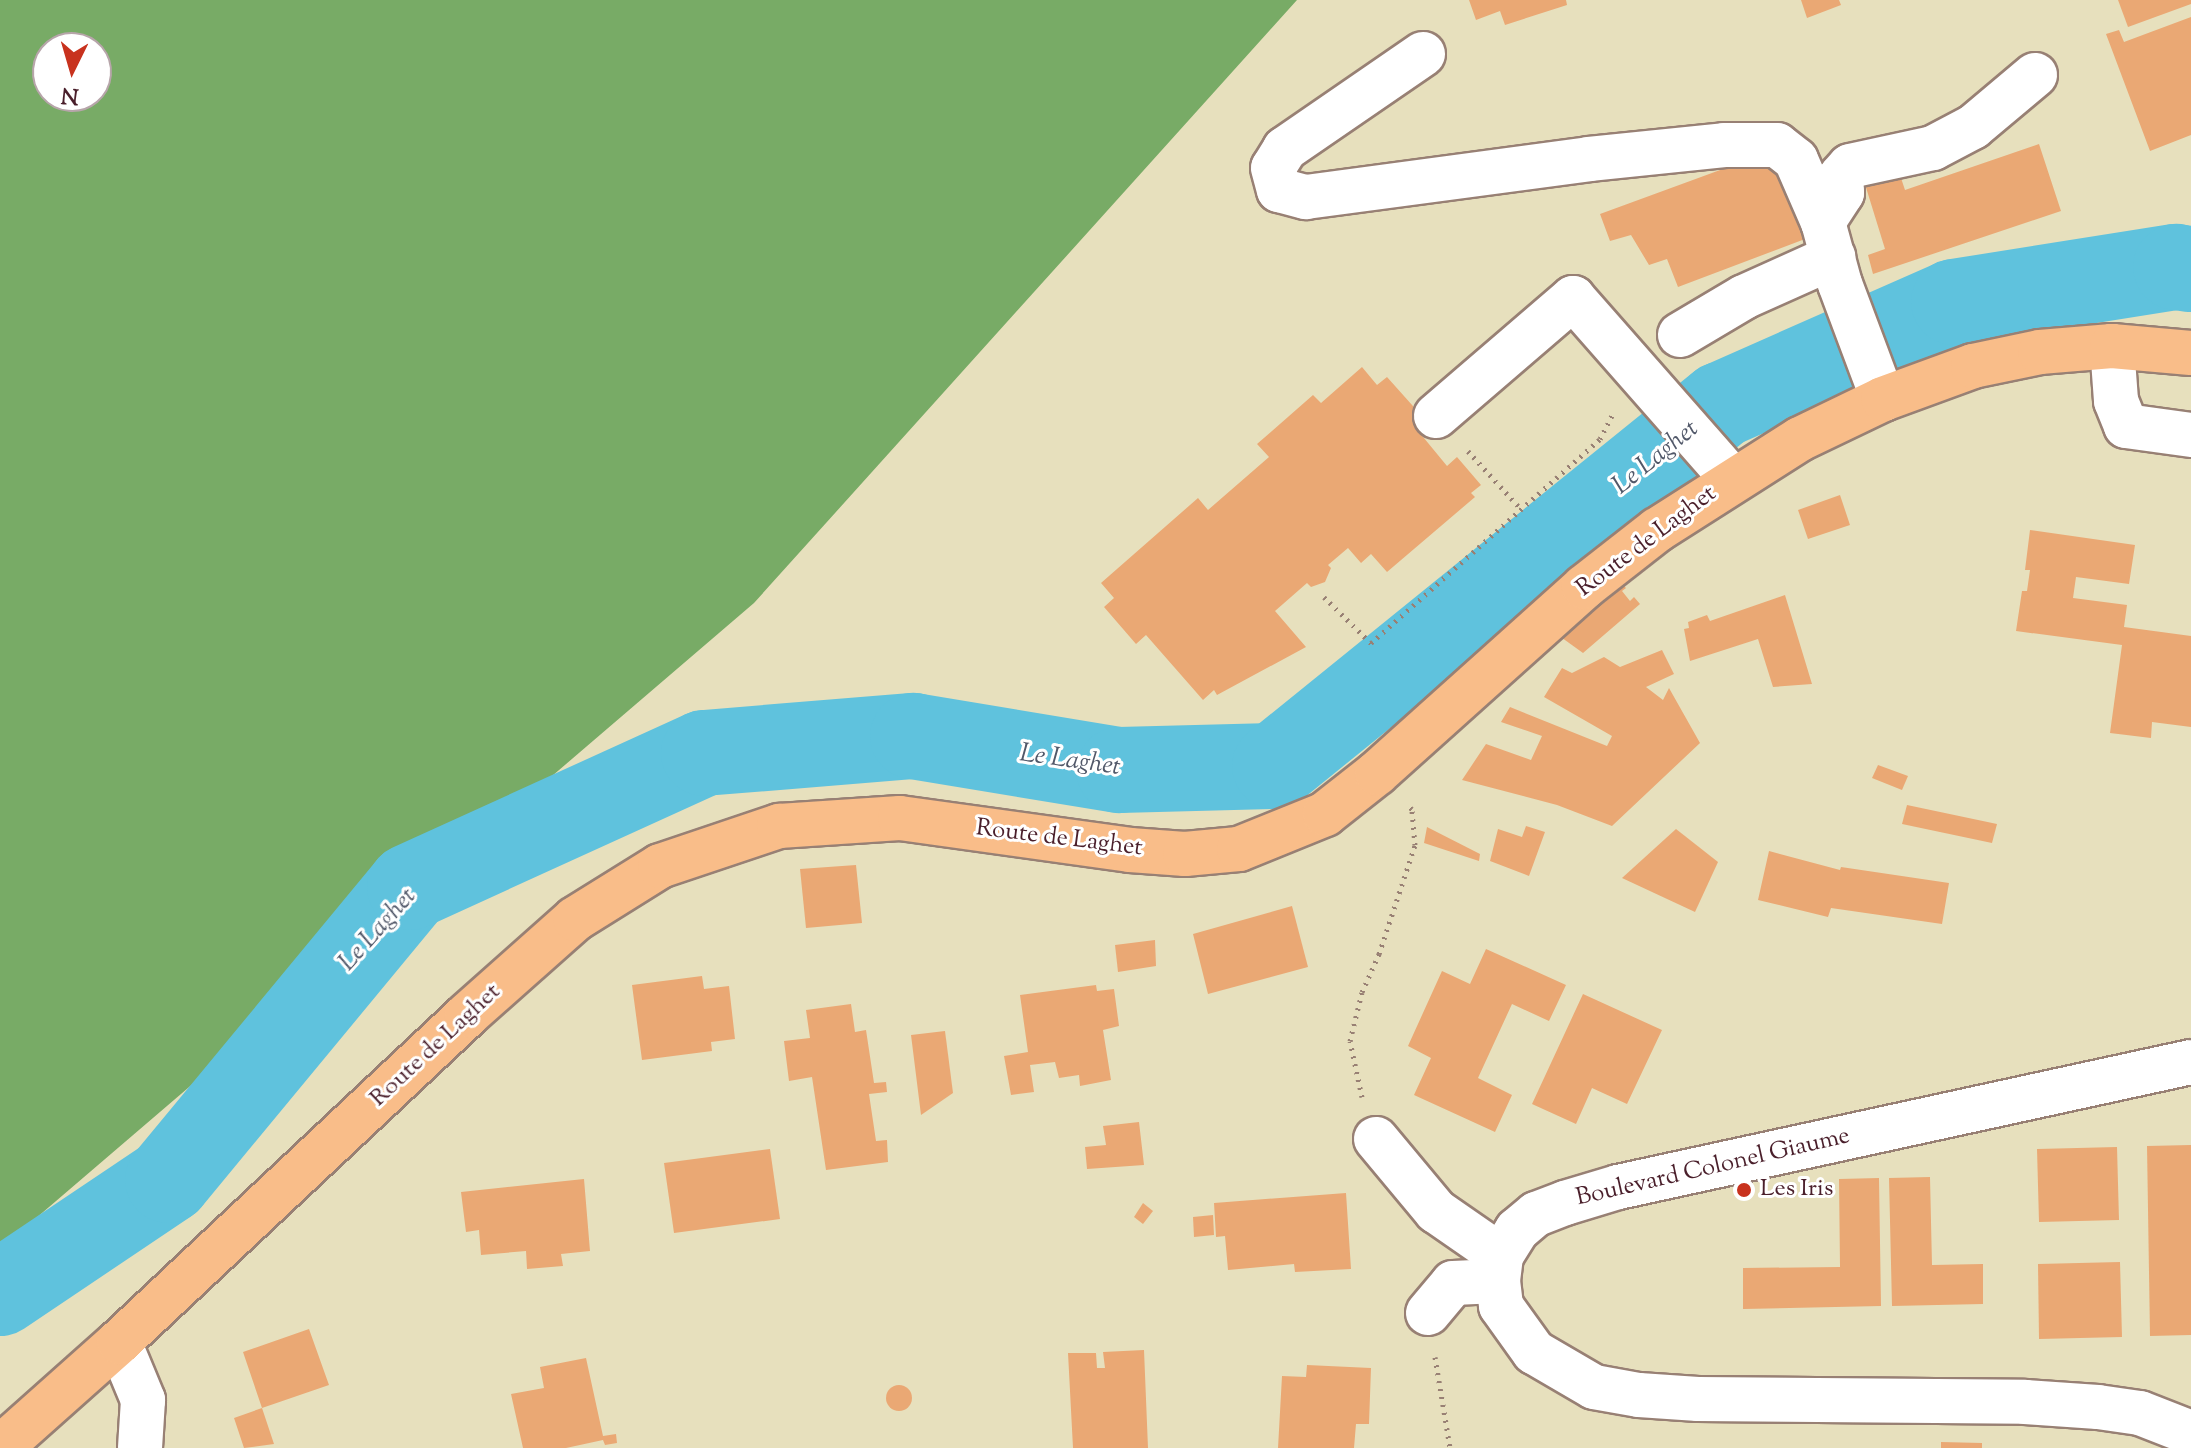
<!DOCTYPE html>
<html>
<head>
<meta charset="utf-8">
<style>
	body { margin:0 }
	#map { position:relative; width:2191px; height:1448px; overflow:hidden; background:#e7e0bd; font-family:"Sorts Mill Goudy",serif }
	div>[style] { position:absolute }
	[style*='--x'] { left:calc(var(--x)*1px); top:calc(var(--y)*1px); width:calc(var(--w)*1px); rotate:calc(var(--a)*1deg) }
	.forest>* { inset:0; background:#78ab66 }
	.river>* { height:86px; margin:-43px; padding:0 43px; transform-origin:43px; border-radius:43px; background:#5fc2dd }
	.building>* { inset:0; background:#eaa874 }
	.round { border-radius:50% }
	.path>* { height:5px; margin-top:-2.5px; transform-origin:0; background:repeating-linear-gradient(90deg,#988074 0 2px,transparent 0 8px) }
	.roads { filter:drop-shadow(2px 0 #988074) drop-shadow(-2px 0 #988074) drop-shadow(0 2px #988074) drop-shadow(0 -2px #988074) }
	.minor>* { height:44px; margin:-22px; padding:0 22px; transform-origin:22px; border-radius:22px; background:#fff }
	.major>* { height:44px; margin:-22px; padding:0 22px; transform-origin:22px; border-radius:22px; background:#f9bd89 }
	.dots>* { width:22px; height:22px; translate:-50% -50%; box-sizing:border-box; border:4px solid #fff; border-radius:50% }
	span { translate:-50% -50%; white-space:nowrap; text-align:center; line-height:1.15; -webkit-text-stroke:6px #fff; paint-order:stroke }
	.street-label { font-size:24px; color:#4a1f2b }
	.poi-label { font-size:24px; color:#4a1f2b }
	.left { translate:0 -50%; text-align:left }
	.water-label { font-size:26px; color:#515869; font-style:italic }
	.north { position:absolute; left:32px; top:32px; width:80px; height:80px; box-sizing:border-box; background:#fff; border:2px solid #b7a5aa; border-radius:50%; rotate:185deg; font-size:22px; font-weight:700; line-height:32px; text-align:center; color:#4a1f2b }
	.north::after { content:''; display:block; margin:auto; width:28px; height:36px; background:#c8321e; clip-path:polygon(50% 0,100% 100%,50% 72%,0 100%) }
</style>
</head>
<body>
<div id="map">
	<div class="forest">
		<i style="clip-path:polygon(evenodd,0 0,1297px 0,754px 603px,0 1249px,0 0,48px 48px,96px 48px,96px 96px,48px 96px,48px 48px)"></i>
	</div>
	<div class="river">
		<i style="--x:0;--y:1293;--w:202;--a:-33.9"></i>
		<i style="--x:168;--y:1180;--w:380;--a:-50.4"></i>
		<i style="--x:410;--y:887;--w:323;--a:-24.5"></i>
		<i style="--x:704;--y:753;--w:210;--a:-4.7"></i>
		<i style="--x:913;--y:736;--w:209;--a:9.4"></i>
		<i style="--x:1119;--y:770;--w:156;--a:-1.5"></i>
		<i style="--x:1275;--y:766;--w:574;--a:-38.99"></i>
		<i style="--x:1721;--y:405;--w:255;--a:-23.8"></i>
		<i style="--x:1954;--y:302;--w:225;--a:-9"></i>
		<i style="--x:2176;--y:267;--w:15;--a:8"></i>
	</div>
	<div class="building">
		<i style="clip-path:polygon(1469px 0,1566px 0,1567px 5px,1505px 25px,1500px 11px,1476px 20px)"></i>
		<i style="clip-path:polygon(1801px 0,1839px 0,1841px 5px,1807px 18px)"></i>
		<i style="clip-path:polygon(2118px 0,2191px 0,2191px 4px,2128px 27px)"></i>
		<i style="clip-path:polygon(2191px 17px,2191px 135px,2150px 151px,2106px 34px,2119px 30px,2124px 42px)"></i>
		<i style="clip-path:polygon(2039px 144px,2061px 211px,1873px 274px,1868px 255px,1885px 249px,1864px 181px,1898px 169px,1905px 190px)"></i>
		<i style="clip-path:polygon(1772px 151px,1805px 239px,1678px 287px,1667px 259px,1649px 265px,1631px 235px,1610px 241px,1600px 214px)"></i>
		<i style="clip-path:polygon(1362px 367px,1377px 385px,1387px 377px,1429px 424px,1419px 432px,1447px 466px,1457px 457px,1481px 485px,1471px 493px,1475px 497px,1387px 572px,1371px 554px,1361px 563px,1348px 548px,1328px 565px,1331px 568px,1325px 582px,1311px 587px,1307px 583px,1275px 611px,1306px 647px,1217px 695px,1214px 690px,1203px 700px,1146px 635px,1136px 644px,1104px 607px,1114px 598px,1101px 583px,1198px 498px,1208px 510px,1269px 457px,1257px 444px,1313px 395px,1321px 403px)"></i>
		<i style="clip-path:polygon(1840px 495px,1850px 525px,1808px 539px,1798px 510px)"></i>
		<i style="clip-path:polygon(2030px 530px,2135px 545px,2129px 584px,2076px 577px,2073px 598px,2127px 605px,2124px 627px,2191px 636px,2191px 727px,2152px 722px,2151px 738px,2110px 733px,2122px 645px,2016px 631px,2022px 591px,2027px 591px,2030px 570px,2025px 570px)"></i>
		<i style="clip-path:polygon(1620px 582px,1626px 588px,1622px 591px,1630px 601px,1634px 597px,1640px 604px,1583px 653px,1558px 635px)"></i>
		<i style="clip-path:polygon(1785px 595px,1812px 684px,1773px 687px,1758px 639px,1690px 661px,1684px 629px,1689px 628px,1688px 622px,1707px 615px,1710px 621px)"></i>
		<i style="clip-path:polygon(1662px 650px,1674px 674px,1646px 687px,1663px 700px,1669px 688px,1700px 743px,1612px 826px,1557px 805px,1462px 780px,1486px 744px,1531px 760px,1542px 736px,1501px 722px,1510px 707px,1607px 746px,1612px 736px,1544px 697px,1562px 668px,1572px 673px,1604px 657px,1620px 667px)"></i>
		<i style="clip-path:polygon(1878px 765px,1908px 776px,1902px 790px,1872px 778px)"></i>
		<i style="clip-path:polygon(1907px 805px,1997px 824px,1992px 843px,1902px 824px)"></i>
		<i style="clip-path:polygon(1526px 826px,1545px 832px,1529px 876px,1490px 861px,1498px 829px,1522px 837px)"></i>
		<i style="clip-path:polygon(1427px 827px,1480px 854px,1479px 861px,1424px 843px)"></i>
		<i style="clip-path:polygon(1676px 829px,1718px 862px,1695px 912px,1622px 878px)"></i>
		<i style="clip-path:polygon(1769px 851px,1840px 870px,1841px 867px,1949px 883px,1942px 924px,1831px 908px,1828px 917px,1758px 900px)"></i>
		<i style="clip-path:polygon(856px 865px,862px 923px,806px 928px,800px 869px)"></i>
		<i style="clip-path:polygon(1292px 906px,1308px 967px,1208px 994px,1193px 934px)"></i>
		<i style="clip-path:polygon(1155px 940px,1156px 966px,1118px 972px,1115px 945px)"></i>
		<i style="clip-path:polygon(1486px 949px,1566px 985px,1549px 1021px,1512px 1004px,1478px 1078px,1512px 1095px,1495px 1132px,1414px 1095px,1431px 1058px,1408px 1046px,1442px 971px,1470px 984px)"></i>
		<i style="clip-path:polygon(702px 976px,704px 989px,729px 986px,735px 1039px,711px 1042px,712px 1051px,642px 1060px,632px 985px)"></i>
		<i style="clip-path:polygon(1096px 985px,1097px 991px,1114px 989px,1119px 1026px,1103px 1030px,1111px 1080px,1080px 1086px,1079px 1075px,1059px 1078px,1055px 1062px,1030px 1065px,1034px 1092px,1011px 1095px,1004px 1056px,1028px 1052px,1020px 995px)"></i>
		<i style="clip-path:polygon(1583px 994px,1662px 1030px,1627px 1104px,1592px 1088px,1576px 1124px,1532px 1104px)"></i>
		<i style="clip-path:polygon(851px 1004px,855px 1032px,866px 1030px,874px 1083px,886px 1082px,887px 1092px,869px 1094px,876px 1141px,887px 1140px,888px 1162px,826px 1170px,812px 1077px,789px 1081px,784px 1041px,810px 1038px,806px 1010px)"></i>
		<i style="clip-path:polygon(945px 1031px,953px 1093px,921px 1115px,911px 1035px)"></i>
		<i style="clip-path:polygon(1139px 1122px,1144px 1165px,1087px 1169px,1085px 1147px,1106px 1145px,1103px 1126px)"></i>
		<i style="clip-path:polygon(2191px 1145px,2191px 1335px,2150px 1336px,2147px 1146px)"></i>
		<i style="clip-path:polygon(2117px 1147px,2119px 1220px,2039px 1222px,2037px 1149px)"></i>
		<i style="clip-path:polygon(770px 1149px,780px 1219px,674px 1233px,664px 1163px)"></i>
		<i style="clip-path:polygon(1930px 1177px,1932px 1265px,1983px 1264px,1983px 1304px,1892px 1306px,1889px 1178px)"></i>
		<i style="clip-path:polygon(1879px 1178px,1881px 1306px,1743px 1309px,1743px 1268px,1840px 1267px,1839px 1179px)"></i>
		<i style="clip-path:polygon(584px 1179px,590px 1251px,561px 1254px,563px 1266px,527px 1269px,526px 1251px,481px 1255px,479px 1230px,466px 1232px,461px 1192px)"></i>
		<i style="clip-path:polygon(1346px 1193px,1351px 1269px,1295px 1272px,1294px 1264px,1228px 1270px,1225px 1236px,1216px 1237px,1214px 1203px)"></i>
		<i style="clip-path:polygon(1143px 1203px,1153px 1211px,1143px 1224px,1134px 1217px)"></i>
		<i style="clip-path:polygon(1213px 1215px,1214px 1235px,1194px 1237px,1193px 1217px)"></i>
		<i style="clip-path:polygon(2120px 1262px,2122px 1337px,2039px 1339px,2038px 1264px)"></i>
		<i style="clip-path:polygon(309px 1329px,329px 1385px,262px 1408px,274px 1444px,244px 1448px,234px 1418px,262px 1408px,243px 1352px)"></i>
		<i style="clip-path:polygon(1144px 1350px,1148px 1448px,1073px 1448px,1068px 1353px,1096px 1353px,1097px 1368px,1105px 1368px,1103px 1352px)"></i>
		<i style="clip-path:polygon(586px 1358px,603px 1436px,616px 1434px,617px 1443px,605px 1445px,603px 1440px,566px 1448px,523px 1448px,511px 1394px,544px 1388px,540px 1367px)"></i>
		<i style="clip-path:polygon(1307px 1365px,1371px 1368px,1369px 1424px,1356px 1424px,1354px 1448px,1278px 1448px,1282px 1376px,1306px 1377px)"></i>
		<i class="round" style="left:886px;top:1385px;width:26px;height:26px"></i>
		<i style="clip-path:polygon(1941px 1442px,1982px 1443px,1982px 1448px,1941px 1448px)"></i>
	</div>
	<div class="path">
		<i style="--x:1468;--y:451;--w:79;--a:47.6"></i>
		<i style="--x:1324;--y:597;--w:66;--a:44.4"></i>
		<i style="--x:1371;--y:643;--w:307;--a:-41.7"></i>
		<i style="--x:1600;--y:439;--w:30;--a:-63"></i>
		<i style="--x:1362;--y:1097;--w:57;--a:-102.1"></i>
		<i style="--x:1350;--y:1041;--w:50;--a:-76.2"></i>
		<i style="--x:1362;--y:992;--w:42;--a:-65.9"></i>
		<i style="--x:1379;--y:954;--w:115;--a:-71.7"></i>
		<i style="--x:1415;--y:845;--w:36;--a:-95"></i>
		<i style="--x:1412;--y:809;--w:6;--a:-141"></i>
		<i style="--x:1435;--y:1357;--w:92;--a:80.6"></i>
	</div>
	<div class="roads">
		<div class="minor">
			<i style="--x:1423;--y:54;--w:168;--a:145.5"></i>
			<i style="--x:1285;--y:149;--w:22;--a:122"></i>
			<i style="--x:1273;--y:168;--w:23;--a:75"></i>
			<i style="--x:1279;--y:190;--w:28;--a:15"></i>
			<i style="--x:1306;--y:197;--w:286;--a:-7.6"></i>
			<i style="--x:1589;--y:159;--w:136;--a:-5.9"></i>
			<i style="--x:1724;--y:145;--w:53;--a:0"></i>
			<i style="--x:1777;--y:145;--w:24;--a:38"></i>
			<i style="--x:1796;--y:160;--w:68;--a:66.5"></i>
			<i style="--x:1823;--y:222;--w:64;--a:74.7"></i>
			<i style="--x:1840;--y:284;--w:123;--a:69.5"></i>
			<i style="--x:1823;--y:222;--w:35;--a:-57"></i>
			<i style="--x:1842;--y:193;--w:17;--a:-93"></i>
			<i style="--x:1841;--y:176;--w:13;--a:-48"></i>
			<i style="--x:1850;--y:166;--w:85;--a:-12.2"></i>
			<i style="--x:1933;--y:148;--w:45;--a:-27.7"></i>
			<i style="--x:1973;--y:127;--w:81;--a:-40"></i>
			<i style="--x:1680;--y:335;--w:74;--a:-30.7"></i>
			<i style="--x:1744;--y:297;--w:98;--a:-24.2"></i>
			<i style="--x:2112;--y:346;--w:55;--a:85.8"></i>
			<i style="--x:2116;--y:401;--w:27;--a:68"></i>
			<i style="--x:2126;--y:426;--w:66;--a:7.9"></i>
			<i style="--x:1436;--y:416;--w:181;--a:-40.7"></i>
			<i style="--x:1573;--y:298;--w:241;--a:48.7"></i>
			<i style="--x:2191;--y:1062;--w:586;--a:167.69"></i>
			<i style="--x:1618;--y:1187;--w:55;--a:163.2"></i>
			<i style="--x:1565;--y:1203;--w:31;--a:159"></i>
			<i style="--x:1536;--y:1214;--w:25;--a:140"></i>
			<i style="--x:1517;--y:1230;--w:31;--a:122"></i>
			<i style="--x:1501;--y:1256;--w:25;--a:97"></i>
			<i style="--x:1498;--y:1281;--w:25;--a:83"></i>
			<i style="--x:1501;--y:1306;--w:57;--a:54.3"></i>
			<i style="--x:1534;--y:1352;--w:69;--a:30.3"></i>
			<i style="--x:1594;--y:1387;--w:46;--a:10.1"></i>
			<i style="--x:1639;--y:1395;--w:59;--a:3.9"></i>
			<i style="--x:1698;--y:1399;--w:327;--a:0.5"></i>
			<i style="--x:2025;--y:1402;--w:73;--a:3.9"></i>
			<i style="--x:2098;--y:1407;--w:42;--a:8.1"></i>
			<i style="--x:2140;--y:1413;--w:55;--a:21.4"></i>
			<i style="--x:1376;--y:1139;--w:94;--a:50.2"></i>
			<i style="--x:1436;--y:1211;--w:79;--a:34.7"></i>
			<i style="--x:1428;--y:1313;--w:39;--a:-50"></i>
			<i style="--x:1453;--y:1283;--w:45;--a:-2.5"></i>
			<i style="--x:119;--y:1342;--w:63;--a:67.5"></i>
			<i style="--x:143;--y:1400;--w:48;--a:93.6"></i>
		</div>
		<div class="major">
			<i style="--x:0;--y:1448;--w:159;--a:-41.7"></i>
			<i style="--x:119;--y:1342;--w:478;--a:-43.2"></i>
			<i style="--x:467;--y:1015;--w:144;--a:-41.6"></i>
			<i style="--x:575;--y:919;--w:100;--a:-31.9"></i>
			<i style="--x:660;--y:866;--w:126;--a:-18.6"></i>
			<i style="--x:779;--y:826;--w:121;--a:-3.8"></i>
			<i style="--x:900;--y:818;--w:232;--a:7.9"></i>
			<i style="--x:1130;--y:850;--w:55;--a:4.2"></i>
			<i style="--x:1185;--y:854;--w:54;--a:-5.3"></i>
			<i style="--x:1239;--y:849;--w:93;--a:-22.1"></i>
			<i style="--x:1325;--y:814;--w:66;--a:-38.3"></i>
			<i style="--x:1377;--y:773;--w:278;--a:-41.9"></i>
			<i style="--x:1584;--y:587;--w:93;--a:-38"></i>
			<i style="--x:1657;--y:530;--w:169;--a:-32.5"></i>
			<i style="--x:1800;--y:439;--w:92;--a:-25.7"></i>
			<i style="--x:1883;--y:399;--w:96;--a:-20.1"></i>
			<i style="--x:1973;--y:366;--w:68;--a:-11.8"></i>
			<i style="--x:2040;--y:352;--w:72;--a:-4.8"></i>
			<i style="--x:2112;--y:346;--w:79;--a:5.1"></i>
		</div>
	</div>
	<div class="dots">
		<i style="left:1744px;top:1190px;background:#c8321e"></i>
	</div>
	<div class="street-label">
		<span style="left:1647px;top:542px;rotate:-37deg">Route de Laghet</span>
		<span style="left:1059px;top:839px;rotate:7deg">Route de Laghet</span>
		<span style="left:436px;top:1046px;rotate:-43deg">Route de Laghet</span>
		<span style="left:1713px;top:1168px;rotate:-13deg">Boulevard Colonel Giaume</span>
	</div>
	<div class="poi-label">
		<span class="left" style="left:1760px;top:1190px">Les Iris</span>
	</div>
	<div class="water-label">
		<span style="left:1656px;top:458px;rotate:-39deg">Le Laghet</span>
		<span style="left:1070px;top:761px;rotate:8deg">Le Laghet</span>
		<span style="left:378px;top:930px;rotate:-48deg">Le Laghet</span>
	</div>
	<div class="north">N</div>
</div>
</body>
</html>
